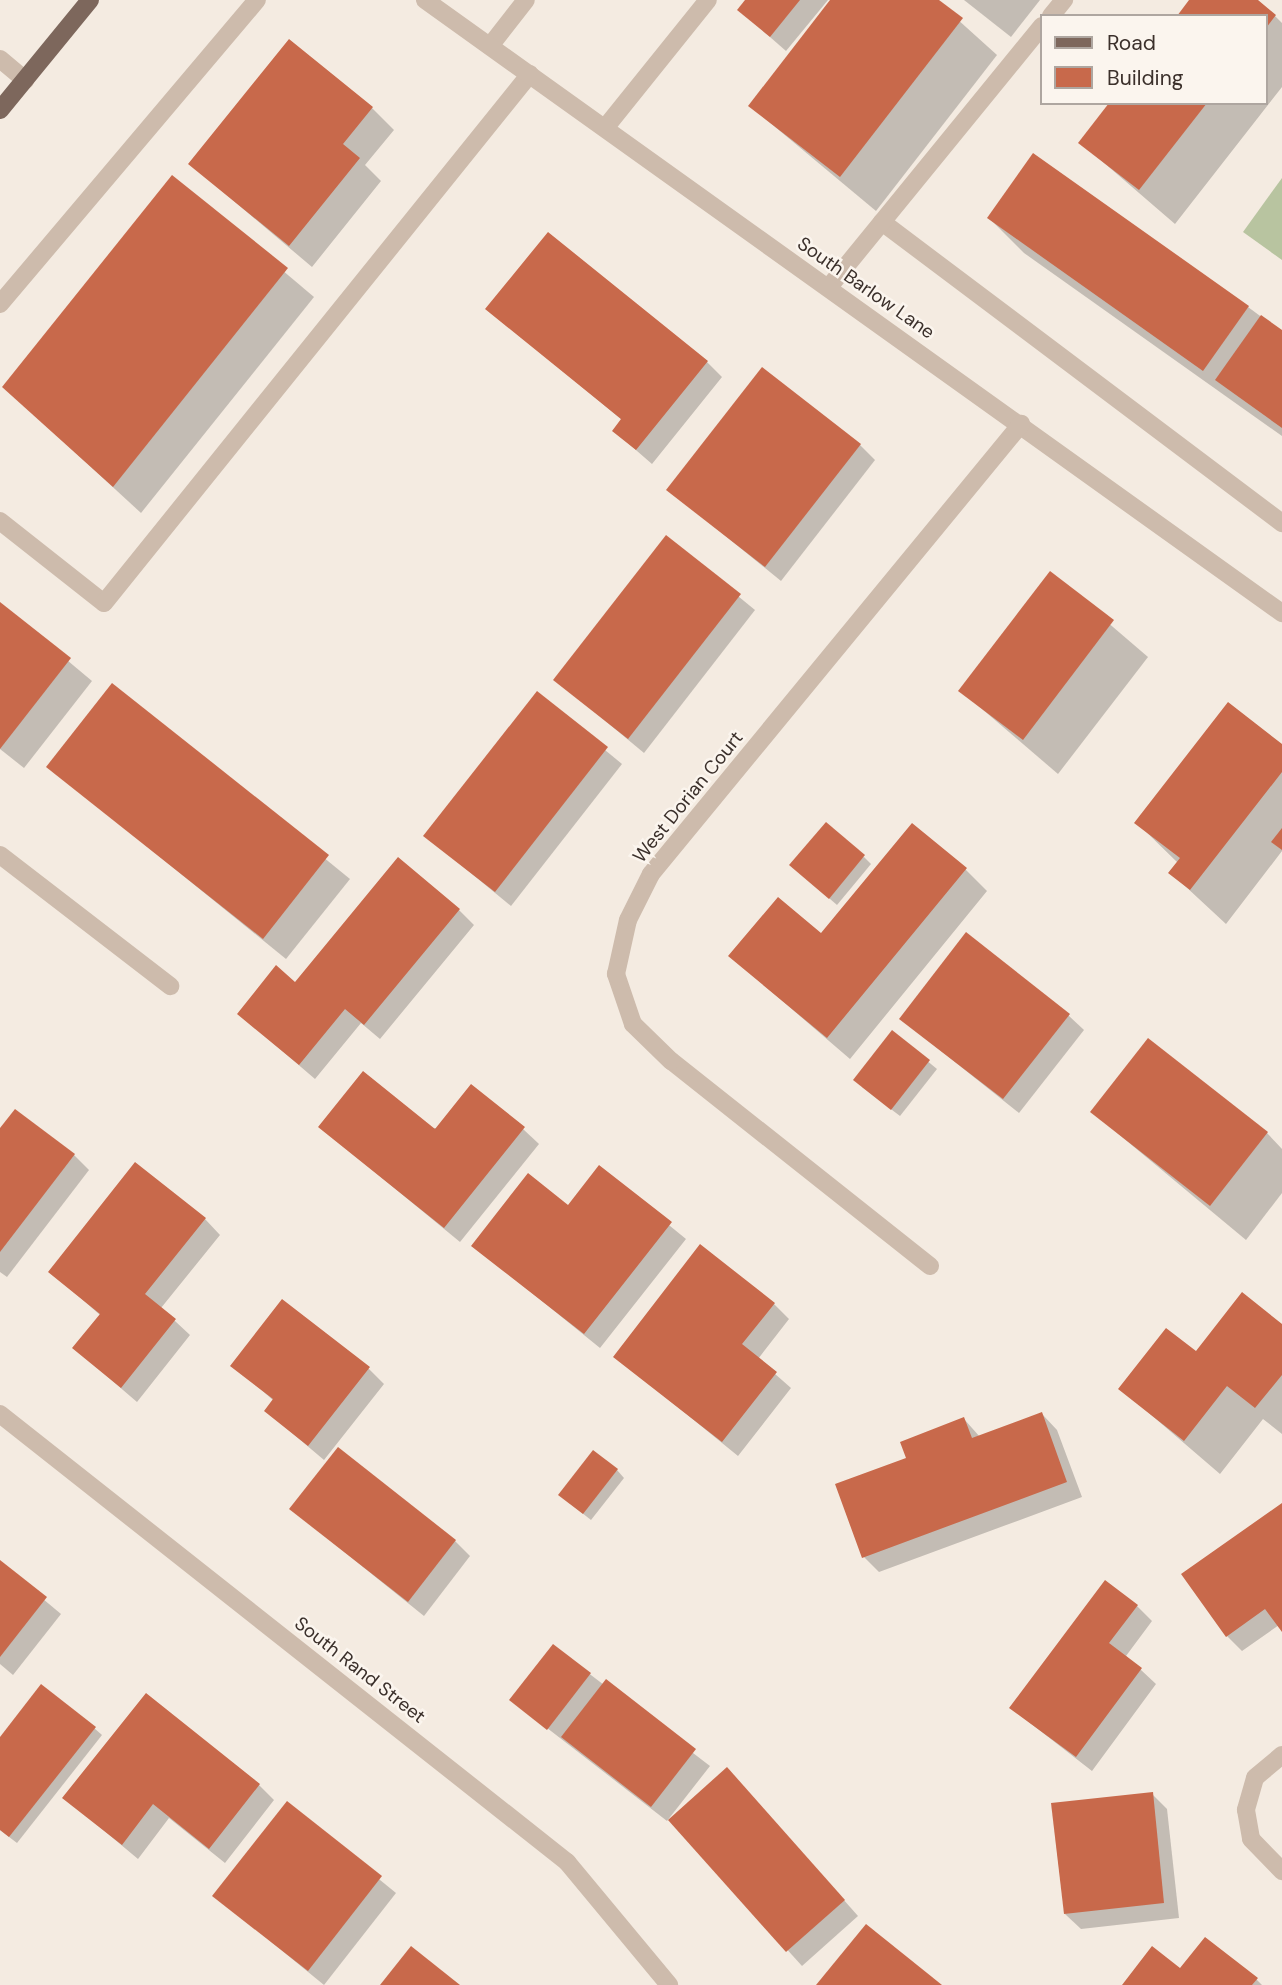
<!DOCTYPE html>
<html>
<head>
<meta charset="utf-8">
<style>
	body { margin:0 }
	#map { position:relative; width:1282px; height:1985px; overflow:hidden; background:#f4ebe1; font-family:"DM Sans",sans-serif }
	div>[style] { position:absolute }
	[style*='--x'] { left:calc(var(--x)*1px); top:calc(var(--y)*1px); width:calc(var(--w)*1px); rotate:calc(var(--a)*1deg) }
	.green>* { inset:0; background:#b8c4a0 }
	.shadow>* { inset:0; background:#0003 }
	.building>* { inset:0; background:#c8694b }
	.service>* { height:18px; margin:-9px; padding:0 9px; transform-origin:9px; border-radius:9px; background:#cdbbac }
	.minor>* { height:18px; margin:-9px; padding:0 9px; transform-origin:9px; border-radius:9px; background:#cdbbac }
	.primary>* { height:18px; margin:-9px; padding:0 9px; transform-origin:9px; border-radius:9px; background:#7d675c }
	span { translate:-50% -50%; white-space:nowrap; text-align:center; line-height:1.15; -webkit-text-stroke:5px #fbf5ee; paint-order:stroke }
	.street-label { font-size:19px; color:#3b302b }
	.legend { position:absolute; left:1040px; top:14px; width:228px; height:91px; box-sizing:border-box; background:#fbf5ee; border:2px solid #aea6a0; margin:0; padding:9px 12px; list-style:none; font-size:21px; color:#3b302b }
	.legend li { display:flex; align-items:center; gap:14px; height:35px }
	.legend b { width:35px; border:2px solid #aea6a0 }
</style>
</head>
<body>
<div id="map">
	<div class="green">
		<i style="clip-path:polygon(1282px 178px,1282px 260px,1243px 232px)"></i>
	</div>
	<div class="shadow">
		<i style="clip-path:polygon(747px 0,828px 0,786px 51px,739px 10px)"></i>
		<i style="clip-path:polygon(832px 0,936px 0,997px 55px,876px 211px,750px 106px)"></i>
		<i style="clip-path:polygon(964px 0,1040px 0,1011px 37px)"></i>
		<i style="clip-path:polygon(1191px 0,1255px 0,1275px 16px,1282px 23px,1282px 87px,1175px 224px,1081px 143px,1111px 103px,1266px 103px,1266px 16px)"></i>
		<i style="clip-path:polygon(372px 108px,394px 130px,365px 165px,381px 181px,312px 267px,190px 164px)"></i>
		<i style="clip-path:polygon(172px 177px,314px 297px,141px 513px,4px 387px)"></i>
		<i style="clip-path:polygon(989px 218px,1248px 307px,1282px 332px,1282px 436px,1024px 253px)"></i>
		<i style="clip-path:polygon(488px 309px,707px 362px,722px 377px,652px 464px,614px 431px,622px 420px)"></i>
		<i style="clip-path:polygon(860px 445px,875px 460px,781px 581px,669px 490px)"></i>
		<i style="clip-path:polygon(666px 537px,755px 610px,644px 753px,555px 679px)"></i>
		<i style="clip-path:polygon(1050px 573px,1148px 657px,1058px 774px,961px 691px)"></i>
		<i style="clip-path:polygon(0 604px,92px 681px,24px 768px,0 749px)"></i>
		<i style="clip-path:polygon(113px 686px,350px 879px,286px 959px,49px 767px)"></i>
		<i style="clip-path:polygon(537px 694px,622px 764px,511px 906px,426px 836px)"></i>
		<i style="clip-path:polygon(1282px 746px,1282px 851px,1226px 924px,1171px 873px,1178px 863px,1136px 822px)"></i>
		<i style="clip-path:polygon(864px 857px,871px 864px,837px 905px,799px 872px)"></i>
		<i style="clip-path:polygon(965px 869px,987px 891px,850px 1059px,730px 956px,821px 935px)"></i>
		<i style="clip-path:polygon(459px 910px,474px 925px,380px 1039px,361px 1023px,315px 1079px,239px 1014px)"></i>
		<i style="clip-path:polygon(1068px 1015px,1084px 1030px,1019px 1113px,901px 1019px)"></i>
		<i style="clip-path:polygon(892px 1032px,937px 1069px,900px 1116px,862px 1087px)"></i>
		<i style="clip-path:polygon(1092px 1112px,1267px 1133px,1282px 1149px,1282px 1193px,1246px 1240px)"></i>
		<i style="clip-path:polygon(320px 1127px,523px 1129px,539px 1144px,460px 1242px)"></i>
		<i style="clip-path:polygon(0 1131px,74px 1155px,89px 1170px,7px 1277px,0 1272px)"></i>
		<i style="clip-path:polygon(599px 1168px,686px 1239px,600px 1348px,474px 1246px,569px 1207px)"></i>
		<i style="clip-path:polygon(205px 1219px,220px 1235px,161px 1308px,190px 1335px,137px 1402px,74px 1348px,100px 1315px,50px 1271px)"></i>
		<i style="clip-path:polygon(774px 1304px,789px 1319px,758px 1359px,791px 1388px,738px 1456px,615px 1356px)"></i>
		<i style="clip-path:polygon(1282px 1326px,1282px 1434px,1263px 1419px,1220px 1474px,1121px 1389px,1196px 1354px)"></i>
		<i style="clip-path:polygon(233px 1365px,369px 1369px,384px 1384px,324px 1460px,266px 1411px,274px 1401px)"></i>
		<i style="clip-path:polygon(1042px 1414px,1057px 1430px,1082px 1497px,879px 1572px,864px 1557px,908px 1459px,964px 1419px,980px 1437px)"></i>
		<i style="clip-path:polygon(617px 1470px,624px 1478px,591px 1520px,568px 1502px)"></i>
		<i style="clip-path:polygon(1282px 1505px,1282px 1629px,1279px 1625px,1242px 1651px,1227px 1636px)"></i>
		<i style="clip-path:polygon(291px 1509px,455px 1541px,470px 1556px,424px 1616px)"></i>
		<i style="clip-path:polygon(0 1563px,61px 1614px,13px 1675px,0 1664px)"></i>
		<i style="clip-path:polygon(1137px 1606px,1152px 1621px,1126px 1656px,1156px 1684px,1092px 1771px,1011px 1708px)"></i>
		<i style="clip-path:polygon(553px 1646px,710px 1766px,667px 1821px,511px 1700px)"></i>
		<i style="clip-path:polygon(94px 1728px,102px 1735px,17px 1843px,0 1830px,0 1740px)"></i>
		<i style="clip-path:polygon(259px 1785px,274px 1800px,225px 1863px,169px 1818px,138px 1859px,65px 1798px)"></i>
		<i style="clip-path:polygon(742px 1785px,858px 1916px,802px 1966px,669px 1819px)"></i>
		<i style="clip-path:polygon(1152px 1794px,1167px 1809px,1179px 1918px,1081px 1929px,1065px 1914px)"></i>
		<i style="clip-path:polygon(287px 1804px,396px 1893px,324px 1985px,215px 1896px)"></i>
		<i style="clip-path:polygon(1181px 1971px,1256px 1979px,1262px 1985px,1124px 1985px)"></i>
	</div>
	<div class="building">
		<i style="clip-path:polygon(745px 0,800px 0,770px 37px,737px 10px)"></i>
		<i style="clip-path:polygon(830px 0,939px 0,963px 18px,840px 177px,748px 106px)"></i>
		<i style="clip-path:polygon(1189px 0,1258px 0,1276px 15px,1266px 28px,1266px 16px,1177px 16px)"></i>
		<i style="clip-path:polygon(289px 39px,373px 107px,343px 144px,360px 158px,289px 246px,188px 164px)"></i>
		<i style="clip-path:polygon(1109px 103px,1207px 103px,1139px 190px,1078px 143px)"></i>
		<i style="clip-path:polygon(1033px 153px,1249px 306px,1203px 371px,987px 218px)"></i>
		<i style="clip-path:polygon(172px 175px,288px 268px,113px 487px,2px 387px)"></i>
		<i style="clip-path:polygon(548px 232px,708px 361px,636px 450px,612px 431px,621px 419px,485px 309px)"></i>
		<i style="clip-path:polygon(1261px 315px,1282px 330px,1282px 428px,1215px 380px)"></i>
		<i style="clip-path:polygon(762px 367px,861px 444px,765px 567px,666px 490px)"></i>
		<i style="clip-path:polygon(666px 535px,741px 594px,628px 739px,553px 680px)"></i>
		<i style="clip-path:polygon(1050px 571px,1114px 620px,1023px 740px,958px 691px)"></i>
		<i style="clip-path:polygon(0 602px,71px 658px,0 749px)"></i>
		<i style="clip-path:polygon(112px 683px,329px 855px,263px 939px,46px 767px)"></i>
		<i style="clip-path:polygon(537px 691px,608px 747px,495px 892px,423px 836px)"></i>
		<i style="clip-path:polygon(1228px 702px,1282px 744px,1282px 772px,1190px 890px,1168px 873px,1180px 858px,1134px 823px)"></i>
		<i style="clip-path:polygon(826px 822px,865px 855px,829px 899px,789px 865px)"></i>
		<i style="clip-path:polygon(912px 823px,967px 868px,827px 1038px,728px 956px,778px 897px,821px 933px)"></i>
		<i style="clip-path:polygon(1282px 828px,1282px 850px,1271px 842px)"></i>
		<i style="clip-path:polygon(398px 857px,460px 909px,364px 1025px,345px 1009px,299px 1065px,237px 1014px,276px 965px,295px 982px)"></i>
		<i style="clip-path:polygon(966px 932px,1070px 1014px,1003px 1099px,899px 1019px)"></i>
		<i style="clip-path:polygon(892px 1030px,930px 1060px,891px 1110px,853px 1080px)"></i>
		<i style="clip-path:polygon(1148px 1038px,1268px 1132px,1210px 1206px,1090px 1112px)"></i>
		<i style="clip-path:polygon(363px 1071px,435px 1129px,471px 1084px,525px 1127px,444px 1228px,318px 1127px)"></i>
		<i style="clip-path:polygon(15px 1109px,75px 1154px,0 1252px,0 1128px)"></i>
		<i style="clip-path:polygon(135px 1162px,206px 1218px,145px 1294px,176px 1319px,121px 1388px,72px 1348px,100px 1314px,48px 1272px)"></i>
		<i style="clip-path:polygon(599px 1165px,672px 1222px,584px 1334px,471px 1246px,528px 1173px,568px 1205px)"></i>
		<i style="clip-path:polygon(700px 1244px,775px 1303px,742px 1344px,777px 1372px,722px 1442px,613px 1357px)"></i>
		<i style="clip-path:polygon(1242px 1292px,1282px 1324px,1282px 1375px,1255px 1408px,1227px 1386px,1184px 1441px,1118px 1389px,1166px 1328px,1196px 1351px)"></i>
		<i style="clip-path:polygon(282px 1299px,370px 1367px,308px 1446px,264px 1411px,273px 1399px,230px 1366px)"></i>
		<i style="clip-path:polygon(1042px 1412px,1067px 1482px,862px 1558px,835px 1484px,906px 1458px,900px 1442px,964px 1417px,972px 1438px)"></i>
		<i style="clip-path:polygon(338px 1447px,456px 1540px,408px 1602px,289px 1509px)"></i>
		<i style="clip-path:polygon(593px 1450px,618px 1469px,583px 1514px,558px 1495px)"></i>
		<i style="clip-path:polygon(1282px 1503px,1282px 1632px,1265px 1609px,1226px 1637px,1181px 1574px)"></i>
		<i style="clip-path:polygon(0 1560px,47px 1597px,0 1657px)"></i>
		<i style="clip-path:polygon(1105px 1580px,1138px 1605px,1109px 1643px,1142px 1668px,1076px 1757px,1009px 1708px)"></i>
		<i style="clip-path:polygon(553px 1644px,591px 1673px,547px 1730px,509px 1700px)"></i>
		<i style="clip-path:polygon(606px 1679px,696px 1749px,651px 1807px,561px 1737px)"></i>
		<i style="clip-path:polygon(41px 1684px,96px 1727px,9px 1837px,0 1830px,0 1737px)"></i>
		<i style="clip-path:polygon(146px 1693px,260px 1784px,209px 1849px,153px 1804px,122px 1845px,62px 1798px)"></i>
		<i style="clip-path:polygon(727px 1767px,845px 1900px,786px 1952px,668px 1820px)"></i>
		<i style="clip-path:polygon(1153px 1792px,1164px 1903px,1064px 1914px,1051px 1803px)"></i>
		<i style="clip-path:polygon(287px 1801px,382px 1876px,308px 1971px,212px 1896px)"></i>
		<i style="clip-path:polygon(866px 1924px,942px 1985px,816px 1985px)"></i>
		<i style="clip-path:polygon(1205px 1937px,1258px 1978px,1252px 1985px,1122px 1985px,1152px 1946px,1180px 1968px)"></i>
		<i style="clip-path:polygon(411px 1946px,460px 1985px,380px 1985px)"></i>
	</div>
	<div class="service">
		<i style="--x:1051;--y:16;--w:21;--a:-51"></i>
		<i style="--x:490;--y:46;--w:58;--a:-52"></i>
		<i style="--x:0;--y:59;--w:33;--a:40"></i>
		<i style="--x:605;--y:128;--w:164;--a:-51.2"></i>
		<i style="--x:882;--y:222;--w:501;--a:36.96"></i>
		<i style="--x:829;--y:287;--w:337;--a:-50.8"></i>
		<i style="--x:0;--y:304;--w:398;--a:-49.8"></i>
		<i style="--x:0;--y:521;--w:132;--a:38.3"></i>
		<i style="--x:104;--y:603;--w:679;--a:-51.16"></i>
		<i style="--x:0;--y:855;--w:215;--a:37.6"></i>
	</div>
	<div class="minor">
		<i style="--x:425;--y:0;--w:1054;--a:35.58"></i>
		<i style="--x:930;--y:1266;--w:330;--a:-141.6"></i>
		<i style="--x:671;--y:1061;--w:53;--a:-135.8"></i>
		<i style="--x:633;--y:1024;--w:53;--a:-108.8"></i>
		<i style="--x:616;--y:974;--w:55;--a:-77.5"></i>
		<i style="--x:628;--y:920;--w:51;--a:-63.4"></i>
		<i style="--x:651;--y:874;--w:583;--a:-50.57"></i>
		<i style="--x:0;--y:1414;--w:723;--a:38.31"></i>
		<i style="--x:567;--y:1862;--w:160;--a:50.3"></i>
		<i style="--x:1282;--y:1755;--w:35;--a:140"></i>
		<i style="--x:1255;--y:1778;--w:33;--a:106"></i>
		<i style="--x:1246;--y:1810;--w:29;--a:80"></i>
		<i style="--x:1251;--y:1839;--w:45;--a:45.9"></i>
	</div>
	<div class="primary">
		<i style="--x:0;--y:110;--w:142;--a:-50.7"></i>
	</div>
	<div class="street-label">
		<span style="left:866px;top:288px;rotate:35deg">South Barlow Lane</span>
		<span style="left:688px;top:797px;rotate:-51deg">West Dorian Court</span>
		<span style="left:360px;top:1670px;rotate:38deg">South Rand Street</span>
	</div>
	<ul class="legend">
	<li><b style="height:9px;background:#7d675c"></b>Road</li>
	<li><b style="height:19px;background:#c8694b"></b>Building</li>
	</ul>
</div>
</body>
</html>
